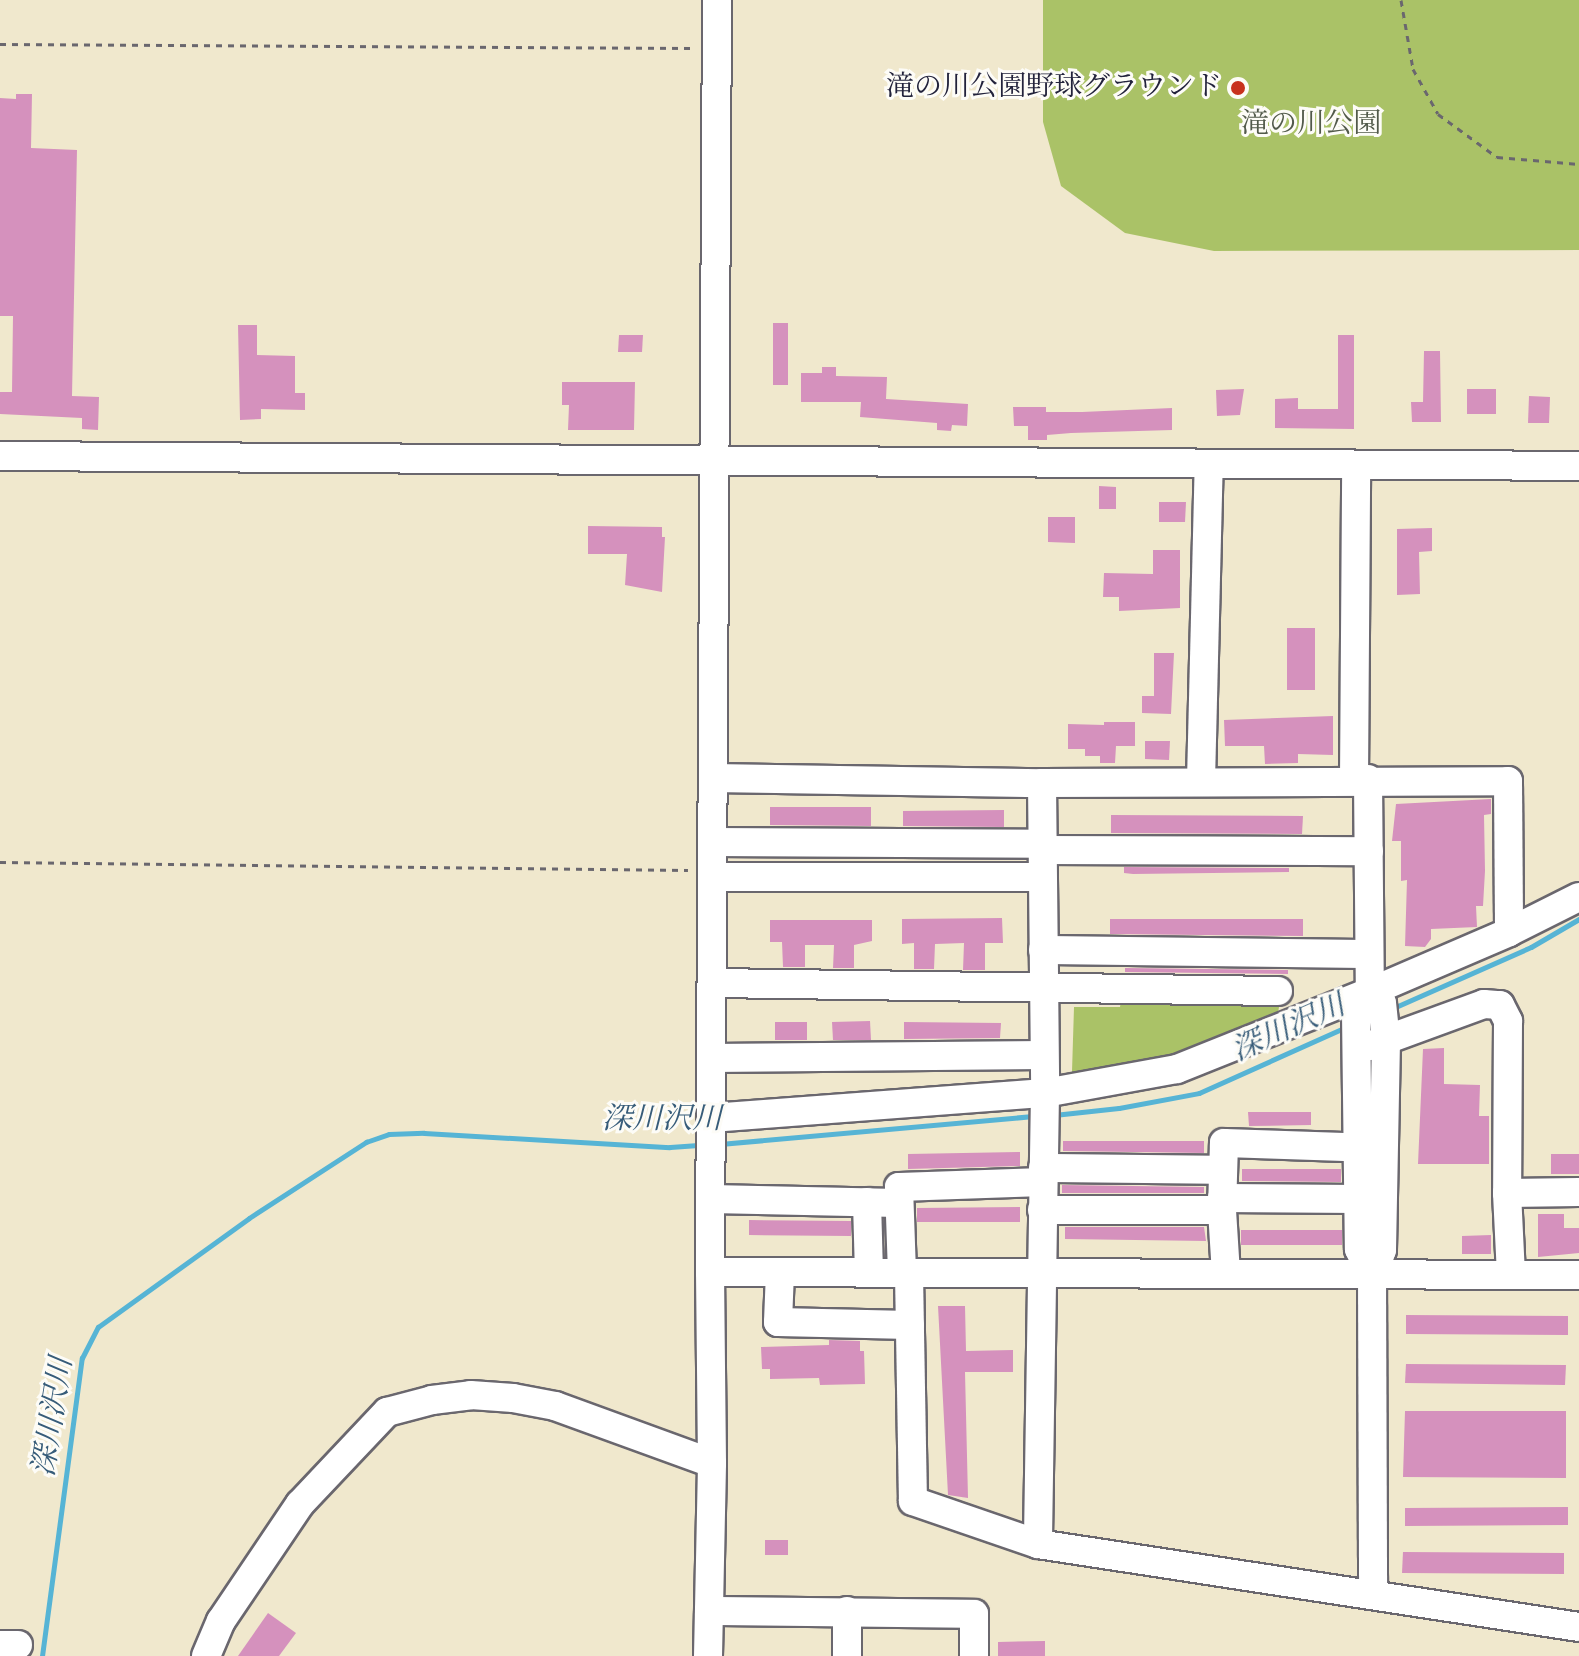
<!DOCTYPE html>
<html>
<head>
<meta charset="utf-8">
<style>
	body { margin:0 }
	#map { position:relative; width:1579px; height:1656px; overflow:hidden; background:#f0e8cd; font-family:Vollkorn,"Noto Serif JP",serif }
	div>[style] { position:absolute }
	[style*='--x'] { left:calc(var(--x)*1px); top:calc(var(--y)*1px); width:calc(var(--w)*1px); rotate:calc(var(--a)*1deg) }
	.green>* { inset:0; background:#aac267 }
	.stream>* { height:5px; margin:-2.5px; padding:0 2.5px; transform-origin:2.5px; border-radius:2.5px; background:#56b4d5 }
	.building>* { inset:0; background:#d591bd }
	.path>* { height:3px; margin-top:-1.5px; transform-origin:0; background:repeating-linear-gradient(90deg,#6a676e 0 6px,transparent 0 12px) }
	.roads { filter:drop-shadow(2px 0 #6a676e) drop-shadow(-2px 0 #6a676e) drop-shadow(0 2px #6a676e) drop-shadow(0 -2px #6a676e) }
	.minor>* { height:28px; margin:-14px; padding:0 14px; transform-origin:14px; border-radius:14px; background:#fff }
	.dots>* { width:22px; height:22px; translate:-50% -50%; box-sizing:border-box; border:4px solid #fdfcf7; border-radius:50% }
	span { translate:-50% -50%; white-space:nowrap; text-align:center; line-height:1.15; -webkit-text-stroke:6px #fdfcf7; paint-order:stroke }
	.poi-label { font-size:28px; color:#22223b }
	.right { translate:-100% -50%; text-align:right }
	.park-label { font-size:28px; color:#525a4a }
	.water-label { font-size:30px; color:#375c79; font-style:italic }
</style>
</head>
<body>
<div id="map">
	<div class="green">
		<i style="clip-path:polygon(1043px 0,1579px 0,1579px 250px,1214px 251px,1125px 233px,1061px 186px,1043px 122px)"></i>
		<i style="clip-path:polygon(1121px 1000px,1280px 1001px,1278px 1013px,1156px 1063px,1072px 1072px,1074px 1007px,1120px 1007px)"></i>
	</div>
	<div class="stream">
		<i style="--x:1391;--y:1009;--w:153;--a:-23.9"></i>
		<i style="--x:1531;--y:947;--w:56;--a:-30.3"></i>
		<i style="--x:1054;--y:1115;--w:65;--a:-6.1"></i>
		<i style="--x:1119;--y:1108;--w:81;--a:-10.6"></i>
		<i style="--x:1199;--y:1093;--w:163;--a:-24.2"></i>
		<i style="--x:720;--y:1144;--w:317;--a:-5.1"></i>
		<i style="--x:42;--y:1656;--w:301;--a:-82.4"></i>
		<i style="--x:82;--y:1358;--w:35;--a:-63"></i>
		<i style="--x:98;--y:1327;--w:186;--a:-35.8"></i>
		<i style="--x:249;--y:1218;--w:140;--a:-33"></i>
		<i style="--x:366;--y:1142;--w:24;--a:-19"></i>
		<i style="--x:389;--y:1134;--w:35;--a:-2"></i>
		<i style="--x:424;--y:1133;--w:246;--a:3.3"></i>
		<i style="--x:670;--y:1147;--w:32;--a:-4"></i>
	</div>
	<div class="building">
		<i style="clip-path:polygon(16px 94px,32px 94px,31px 148px,77px 150px,72px 396px,99px 397px,98px 430px,82px 429px,82px 418px,0 414px,0 392px,12px 392px,13px 316px,0 316px,0 98px,16px 99px)"></i>
		<i style="clip-path:polygon(773px 323px,788px 323px,788px 385px,773px 385px)"></i>
		<i style="clip-path:polygon(238px 325px,257px 325px,257px 355px,295px 356px,295px 393px,305px 393px,305px 410px,261px 409px,261px 419px,240px 420px)"></i>
		<i style="clip-path:polygon(619px 335px,643px 335px,642px 352px,618px 352px)"></i>
		<i style="clip-path:polygon(1338px 335px,1354px 335px,1354px 429px,1275px 428px,1275px 399px,1298px 398px,1298px 409px,1338px 409px)"></i>
		<i style="clip-path:polygon(1424px 351px,1440px 351px,1441px 422px,1412px 422px,1411px 402px,1423px 402px)"></i>
		<i style="clip-path:polygon(822px 367px,836px 367px,836px 376px,887px 377px,886px 399px,968px 404px,967px 426px,952px 425px,951px 431px,937px 430px,937px 423px,860px 417px,861px 402px,801px 402px,801px 373px,822px 373px)"></i>
		<i style="clip-path:polygon(562px 382px,635px 382px,634px 430px,568px 430px,569px 405px,562px 405px)"></i>
		<i style="clip-path:polygon(1244px 389px,1240px 415px,1217px 416px,1216px 390px)"></i>
		<i style="clip-path:polygon(1467px 389px,1496px 389px,1496px 414px,1467px 414px)"></i>
		<i style="clip-path:polygon(1529px 396px,1550px 397px,1549px 423px,1528px 423px)"></i>
		<i style="clip-path:polygon(1013px 407px,1046px 407px,1046px 412px,1082px 412px,1172px 408px,1172px 430px,1071px 433px,1047px 435px,1047px 440px,1028px 440px,1028px 426px,1014px 426px)"></i>
		<i style="clip-path:polygon(1099px 486px,1116px 487px,1116px 509px,1099px 509px)"></i>
		<i style="clip-path:polygon(1159px 502px,1186px 502px,1185px 522px,1159px 522px)"></i>
		<i style="clip-path:polygon(1048px 517px,1075px 517px,1075px 543px,1048px 542px)"></i>
		<i style="clip-path:polygon(588px 526px,662px 527px,662px 537px,665px 537px,662px 592px,625px 585px,627px 554px,588px 554px)"></i>
		<i style="clip-path:polygon(1432px 528px,1432px 551px,1419px 552px,1420px 594px,1397px 595px,1397px 529px)"></i>
		<i style="clip-path:polygon(1153px 550px,1180px 550px,1180px 608px,1119px 611px,1119px 597px,1103px 597px,1104px 573px,1153px 574px)"></i>
		<i style="clip-path:polygon(1287px 628px,1315px 628px,1315px 690px,1287px 690px)"></i>
		<i style="clip-path:polygon(1154px 653px,1174px 653px,1171px 714px,1142px 713px,1142px 696px,1154px 696px)"></i>
		<i style="clip-path:polygon(1333px 716px,1333px 755px,1298px 754px,1298px 763px,1265px 764px,1264px 746px,1225px 746px,1224px 720px)"></i>
		<i style="clip-path:polygon(1104px 722px,1135px 722px,1135px 746px,1116px 746px,1115px 763px,1100px 763px,1100px 756px,1085px 756px,1085px 749px,1068px 749px,1068px 724px,1104px 725px)"></i>
		<i style="clip-path:polygon(1145px 741px,1170px 741px,1169px 760px,1145px 759px)"></i>
		<i style="clip-path:polygon(1491px 799px,1491px 814px,1484px 815px,1485px 871px,1483px 906px,1476px 906px,1477px 927px,1431px 929px,1431px 939px,1425px 947px,1405px 946px,1407px 880px,1401px 881px,1401px 841px,1392px 841px,1396px 804px)"></i>
		<i style="clip-path:polygon(770px 807px,871px 807px,871px 826px,770px 825px)"></i>
		<i style="clip-path:polygon(1004px 810px,1004px 827px,903px 826px,903px 811px)"></i>
		<i style="clip-path:polygon(1111px 815px,1303px 816px,1302px 834px,1111px 833px)"></i>
		<i style="clip-path:polygon(1124px 867px,1289px 868px,1289px 872px,1133px 874px,1124px 873px)"></i>
		<i style="clip-path:polygon(1002px 918px,1003px 943px,985px 943px,985px 970px,963px 970px,964px 943px,935px 944px,934px 969px,914px 969px,914px 943px,902px 944px,902px 919px)"></i>
		<i style="clip-path:polygon(1110px 919px,1303px 919px,1303px 936px,1110px 934px)"></i>
		<i style="clip-path:polygon(770px 920px,872px 920px,872px 941px,854px 945px,854px 968px,833px 968px,834px 945px,805px 945px,805px 967px,783px 967px,782px 942px,770px 942px)"></i>
		<i style="clip-path:polygon(1125px 968px,1288px 970px,1288px 974px,1125px 972px)"></i>
		<i style="clip-path:polygon(870px 1021px,871px 1040px,833px 1040px,832px 1022px)"></i>
		<i style="clip-path:polygon(775px 1022px,807px 1022px,807px 1040px,775px 1040px)"></i>
		<i style="clip-path:polygon(904px 1022px,1001px 1023px,1000px 1038px,904px 1039px)"></i>
		<i style="clip-path:polygon(1444px 1048px,1444px 1084px,1480px 1085px,1479px 1116px,1489px 1116px,1489px 1164px,1418px 1164px,1423px 1049px)"></i>
		<i style="clip-path:polygon(1248px 1112px,1311px 1112px,1311px 1125px,1249px 1126px)"></i>
		<i style="clip-path:polygon(1063px 1141px,1204px 1141px,1204px 1153px,1063px 1151px)"></i>
		<i style="clip-path:polygon(1020px 1152px,1020px 1166px,908px 1169px,908px 1154px)"></i>
		<i style="clip-path:polygon(1551px 1154px,1579px 1154px,1579px 1174px,1551px 1174px)"></i>
		<i style="clip-path:polygon(1242px 1169px,1341px 1169px,1341px 1182px,1242px 1181px)"></i>
		<i style="clip-path:polygon(1062px 1185px,1204px 1187px,1204px 1193px,1062px 1193px)"></i>
		<i style="clip-path:polygon(1020px 1207px,1020px 1222px,917px 1222px,917px 1208px)"></i>
		<i style="clip-path:polygon(1538px 1214px,1564px 1214px,1564px 1228px,1579px 1228px,1579px 1253px,1538px 1257px)"></i>
		<i style="clip-path:polygon(749px 1220px,851px 1221px,851px 1236px,749px 1235px)"></i>
		<i style="clip-path:polygon(1065px 1227px,1204px 1227px,1206px 1241px,1065px 1239px)"></i>
		<i style="clip-path:polygon(1241px 1230px,1342px 1230px,1342px 1245px,1241px 1245px)"></i>
		<i style="clip-path:polygon(1491px 1235px,1491px 1254px,1462px 1254px,1462px 1236px)"></i>
		<i style="clip-path:polygon(938px 1306px,965px 1306px,966px 1351px,1013px 1350px,1013px 1372px,965px 1372px,968px 1498px,948px 1495px)"></i>
		<i style="clip-path:polygon(1406px 1315px,1568px 1316px,1568px 1335px,1406px 1334px)"></i>
		<i style="clip-path:polygon(829px 1340px,860px 1341px,860px 1351px,864px 1351px,865px 1384px,820px 1385px,819px 1378px,770px 1379px,770px 1369px,762px 1369px,761px 1347px,829px 1345px)"></i>
		<i style="clip-path:polygon(1406px 1364px,1566px 1365px,1565px 1385px,1405px 1383px)"></i>
		<i style="clip-path:polygon(1405px 1411px,1566px 1411px,1566px 1478px,1403px 1477px)"></i>
		<i style="clip-path:polygon(1568px 1507px,1568px 1525px,1405px 1526px,1405px 1508px)"></i>
		<i style="clip-path:polygon(765px 1540px,788px 1540px,788px 1555px,765px 1555px)"></i>
		<i style="clip-path:polygon(1403px 1552px,1564px 1553px,1564px 1574px,1402px 1573px)"></i>
		<i style="clip-path:polygon(268px 1613px,296px 1633px,279px 1656px,238px 1656px)"></i>
		<i style="clip-path:polygon(1045px 1641px,1045px 1656px,998px 1656px,998px 1642px)"></i>
	</div>
	<div class="path">
		<i style="--x:1401;--y:0;--w:70;--a:80.1"></i>
		<i style="--x:1413;--y:69;--w:51;--a:60.9"></i>
		<i style="--x:1438;--y:114;--w:73;--a:36.1"></i>
		<i style="--x:1497;--y:157;--w:82;--a:4.9"></i>
		<i style="--x:0;--y:44;--w:692;--a:0.33"></i>
		<i style="--x:0;--y:862;--w:688;--a:0.67"></i>
	</div>
	<div class="roads">
		<div class="minor">
			<i style="--x:717;--y:0;--w:1272;--a:90.32"></i>
			<i style="--x:710;--y:1272;--w:869;--a:0.2"></i>
			<i style="--x:0;--y:456;--w:1579;--a:0.36"></i>
			<i style="--x:713;--y:778;--w:329;--a:0.9"></i>
			<i style="--x:1042;--y:783;--w:466;--a:-0.2"></i>
			<i style="--x:1508;--y:781;--w:151;--a:89.6"></i>
			<i style="--x:1354;--y:779;--w:313;--a:-89.6"></i>
			<i style="--x:1368;--y:779;--w:213;--a:89.5"></i>
			<i style="--x:1370;--y:992;--w:25;--a:124"></i>
			<i style="--x:1356;--y:1013;--w:236;--a:89.3"></i>
			<i style="--x:1359;--y:1249;--w:31;--a:65"></i>
			<i style="--x:1201;--y:781;--w:317;--a:-88.6"></i>
			<i style="--x:1042;--y:783;--w:310;--a:89.4"></i>
			<i style="--x:1045;--y:1093;--w:451;--a:90.9"></i>
			<i style="--x:1038;--y:1544;--w:547;--a:8.72"></i>
			<i style="--x:713;--y:842;--w:329;--a:0.3"></i>
			<i style="--x:1042;--y:850;--w:327;--a:0.2"></i>
			<i style="--x:712;--y:877;--w:330;--a:0"></i>
			<i style="--x:1043;--y:950;--w:326;--a:0.7"></i>
			<i style="--x:712;--y:983;--w:566;--a:0.81"></i>
			<i style="--x:1370;--y:992;--w:16;--a:43"></i>
			<i style="--x:1382;--y:1003;--w:38;--a:84"></i>
			<i style="--x:1386;--y:1041;--w:209;--a:91.1"></i>
			<i style="--x:1382;--y:1250;--w:29;--a:110"></i>
			<i style="--x:1372;--y:1277;--w:318;--a:89.8"></i>
			<i style="--x:1369;--y:1046;--w:122;--a:-20.1"></i>
			<i style="--x:1484;--y:1004;--w:16;--a:4"></i>
			<i style="--x:1500;--y:1005;--w:18;--a:63"></i>
			<i style="--x:1508;--y:1021;--w:172;--a:90.3"></i>
			<i style="--x:1507;--y:1193;--w:82;--a:87.2"></i>
			<i style="--x:712;--y:1058;--w:332;--a:-0.5"></i>
			<i style="--x:711;--y:1118;--w:335;--a:-4.3"></i>
			<i style="--x:1045;--y:1093;--w:134;--a:-10.3"></i>
			<i style="--x:1177;--y:1069;--w:208;--a:-21.8"></i>
			<i style="--x:1370;--y:992;--w:151;--a:-23.3"></i>
			<i style="--x:1509;--y:932;--w:78;--a:-26.6"></i>
			<i style="--x:1043;--y:1168;--w:180;--a:0.6"></i>
			<i style="--x:1507;--y:1193;--w:72;--a:-0.8"></i>
			<i style="--x:1222;--y:1198;--w:136;--a:0.4"></i>
			<i style="--x:711;--y:1199;--w:187;--a:1.2"></i>
			<i style="--x:867;--y:1202;--w:71;--a:88.4"></i>
			<i style="--x:1042;--y:1210;--w:180;--a:0"></i>
			<i style="--x:780;--y:1272;--w:50;--a:92.3"></i>
			<i style="--x:778;--y:1322;--w:132;--a:1.3"></i>
			<i style="--x:902;--y:1273;--w:86;--a:-92"></i>
			<i style="--x:899;--y:1187;--w:144;--a:-2"></i>
			<i style="--x:909;--y:1274;--w:227;--a:89"></i>
			<i style="--x:913;--y:1501;--w:132;--a:19"></i>
			<i style="--x:1226;--y:1274;--w:64;--a:-93.6"></i>
			<i style="--x:1222;--y:1210;--w:67;--a:-88.3"></i>
			<i style="--x:1224;--y:1143;--w:151;--a:1.9"></i>
			<i style="--x:709;--y:1611;--w:265;--a:0.6"></i>
			<i style="--x:974;--y:1614;--w:42;--a:90"></i>
			<i style="--x:847;--y:1611;--w:45;--a:90"></i>
			<i style="--x:0;--y:1645;--w:18;--a:0"></i>
			<i style="--x:206;--y:1656;--w:38;--a:-67"></i>
			<i style="--x:221;--y:1621;--w:141;--a:-56"></i>
			<i style="--x:300;--y:1504;--w:127;--a:-46.6"></i>
			<i style="--x:387;--y:1412;--w:47;--a:-14.9"></i>
			<i style="--x:432;--y:1400;--w:39;--a:-7"></i>
			<i style="--x:471;--y:1395;--w:42;--a:4.1"></i>
			<i style="--x:513;--y:1398;--w:43;--a:10.8"></i>
			<i style="--x:555;--y:1406;--w:167;--a:20"></i>
			<i style="--x:708;--y:1656;--w:193;--a:-88.8"></i>
			<i style="--x:712;--y:1463;--w:191;--a:-90.6"></i>
		</div>
	</div>
	<div class="dots">
		<i style="left:1238px;top:88px;background:#c8321e"></i>
	</div>
	<div class="poi-label">
		<span class="right" style="left:1222px;top:88px">滝の川公園野球グラウンド</span>
	</div>
	<div class="park-label">
		<span style="left:1311px;top:125px">滝の川公園</span>
	</div>
	<div class="water-label">
		<span style="left:1289px;top:1029px;rotate:-24deg">深川沢川</span>
		<span style="left:662px;top:1120px">深川沢川</span>
		<span style="left:54px;top:1417px;rotate:-81deg">深川沢川</span>
	</div>
</div>
</body>
</html>
